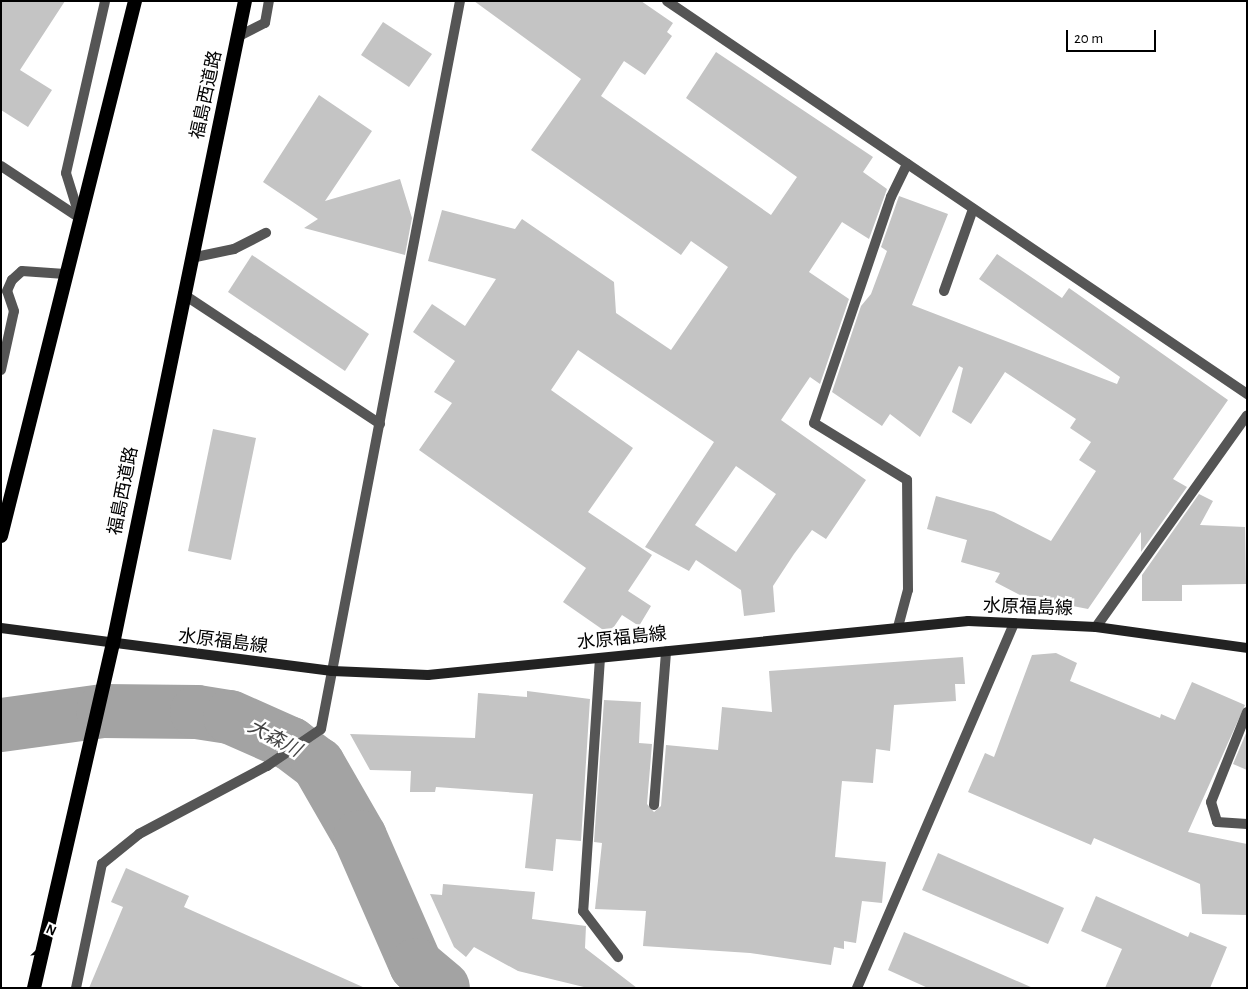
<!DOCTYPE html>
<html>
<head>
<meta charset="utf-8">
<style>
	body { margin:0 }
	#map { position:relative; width:1248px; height:989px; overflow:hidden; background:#fff; font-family:"Alegreya Sans","Noto Sans JP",sans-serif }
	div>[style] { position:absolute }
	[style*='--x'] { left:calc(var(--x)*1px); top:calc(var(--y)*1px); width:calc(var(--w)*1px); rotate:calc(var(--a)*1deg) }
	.river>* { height:54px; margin:-27px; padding:0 27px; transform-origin:27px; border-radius:27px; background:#a3a3a3 }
	.building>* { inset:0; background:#c4c4c4 }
	.minor>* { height:10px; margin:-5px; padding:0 5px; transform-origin:5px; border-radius:5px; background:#555 }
	.secondary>* { height:10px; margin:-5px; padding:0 5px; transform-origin:5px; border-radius:5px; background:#222 }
	.trunk>* { height:14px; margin:-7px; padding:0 7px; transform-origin:7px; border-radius:7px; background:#000 }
	span { translate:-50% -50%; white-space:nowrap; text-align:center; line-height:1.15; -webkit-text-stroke:5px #fff; paint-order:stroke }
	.street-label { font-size:18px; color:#000 }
	.water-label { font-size:19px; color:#444; font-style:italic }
	.frame { position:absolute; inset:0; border:2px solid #000; pointer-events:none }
	.north { position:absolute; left:20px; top:919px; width:50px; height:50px; -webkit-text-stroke:4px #fff; paint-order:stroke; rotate:24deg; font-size:14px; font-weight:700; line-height:20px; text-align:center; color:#000 }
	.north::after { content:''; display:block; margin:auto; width:18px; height:22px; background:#000; clip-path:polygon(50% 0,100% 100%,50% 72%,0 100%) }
	.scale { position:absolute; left:1066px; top:30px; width:90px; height:22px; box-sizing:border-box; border:2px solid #000; border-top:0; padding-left:6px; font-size:15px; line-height:18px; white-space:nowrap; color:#000; -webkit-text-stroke:4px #fff; paint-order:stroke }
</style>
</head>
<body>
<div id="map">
	<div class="river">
		<i style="--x:1;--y:725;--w:103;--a:-7.8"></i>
		<i style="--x:103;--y:711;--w:94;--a:0.6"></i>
		<i style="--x:197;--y:712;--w:33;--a:9"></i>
		<i style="--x:230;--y:717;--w:67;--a:23.9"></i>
		<i style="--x:291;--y:744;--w:34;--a:37"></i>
		<i style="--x:318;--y:764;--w:84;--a:60.1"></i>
		<i style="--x:360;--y:837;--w:140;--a:66.4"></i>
		<i style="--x:416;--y:965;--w:35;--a:40"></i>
	</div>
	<div class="building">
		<i style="clip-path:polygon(1px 1px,65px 1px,20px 70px,52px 90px,28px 127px,1px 110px)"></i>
		<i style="clip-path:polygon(evenodd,474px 1px,641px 1px,673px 23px,667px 32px,672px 36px,645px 75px,624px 61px,601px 96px,771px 215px,797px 177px,686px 98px,716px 52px,873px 157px,863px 172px,887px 189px,869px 239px,842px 222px,809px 272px,849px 299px,820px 384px,810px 377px,781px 420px,866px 480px,826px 539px,812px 530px,794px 554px,773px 586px,775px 612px,744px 616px,741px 590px,696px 560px,689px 571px,645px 547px,714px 442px,578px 350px,551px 390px,633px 448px,588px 512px,652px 555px,628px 591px,651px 606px,639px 626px,622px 615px,609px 634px,563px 602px,586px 568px,419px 450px,452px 403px,434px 392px,455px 361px,413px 332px,432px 304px,465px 326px,496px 279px,428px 261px,442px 210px,515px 229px,522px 219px,614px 282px,616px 313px,671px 350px,728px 267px,691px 241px,681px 255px,531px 150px,581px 79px,474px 1px,736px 466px,776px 494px,736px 552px,695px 525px,736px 466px)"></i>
		<i style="clip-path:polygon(383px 22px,432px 54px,409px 87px,361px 55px)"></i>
		<i style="clip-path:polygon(319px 95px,372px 131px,325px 201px,400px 179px,412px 218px,405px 255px,304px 228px,318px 219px,263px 182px)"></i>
		<i style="clip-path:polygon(899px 196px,948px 214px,912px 305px,1117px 384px,1120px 377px,979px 279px,997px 254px,1062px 298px,1069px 288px,1228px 400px,1173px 479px,1187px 487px,1141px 552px,1141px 532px,1088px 609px,1037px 599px,1035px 603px,1022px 596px,995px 582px,1000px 573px,961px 562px,967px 540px,927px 529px,936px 496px,994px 512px,1051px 541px,1096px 471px,1079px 460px,1091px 442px,1070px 428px,1076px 419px,1005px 372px,971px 424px,952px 412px,963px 368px,959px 366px,920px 437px,890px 414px,882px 426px,832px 392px,861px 306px,871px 294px,887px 251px,881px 247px)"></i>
		<i style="clip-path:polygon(252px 255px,369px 334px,345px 371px,228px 292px)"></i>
		<i style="clip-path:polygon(213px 429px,256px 438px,231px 560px,188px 551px)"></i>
		<i style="clip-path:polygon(1199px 494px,1213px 501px,1200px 525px,1245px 527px,1246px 584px,1182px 585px,1182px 601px,1142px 601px,1142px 575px)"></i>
		<i style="clip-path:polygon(1056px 653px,1077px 663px,1070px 681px,1160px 718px,1161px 714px,1175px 720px,1192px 682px,1245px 705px,1188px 832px,1247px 844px,1247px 915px,1202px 914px,1200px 884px,1094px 838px,1091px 845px,968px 792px,985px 753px,994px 757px,1032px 655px)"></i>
		<i style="clip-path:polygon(963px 657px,965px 684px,955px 684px,956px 701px,894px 705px,890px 751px,876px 749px,873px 783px,842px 781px,835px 857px,886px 862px,882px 903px,862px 901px,856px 943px,844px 941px,844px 949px,834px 947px,831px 965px,750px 953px,643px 946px,646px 911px,595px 909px,602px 843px,594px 842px,604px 700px,641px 702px,639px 743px,652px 744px,647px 804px,654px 812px,661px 806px,666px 745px,718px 750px,722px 707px,772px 712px,769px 671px)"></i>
		<i style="clip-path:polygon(527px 691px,590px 699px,581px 841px,556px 839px,553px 871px,525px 868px,533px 794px,436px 787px,435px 792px,410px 792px,411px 771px,370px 770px,350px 734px,475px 738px,478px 693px,527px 697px)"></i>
		<i style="clip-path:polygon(1247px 731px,1247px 770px,1233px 764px)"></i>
		<i style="clip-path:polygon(938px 853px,1064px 908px,1048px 944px,922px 890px)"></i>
		<i style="clip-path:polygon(126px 868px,189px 896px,184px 907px,365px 988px,89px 988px,123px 907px,111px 902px)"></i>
		<i style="clip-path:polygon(443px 884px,535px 892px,532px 919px,586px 926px,585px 948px,637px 988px,588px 988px,518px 971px,474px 947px,466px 957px,454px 947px,430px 894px,442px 895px)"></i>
		<i style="clip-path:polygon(1096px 896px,1188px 937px,1190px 932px,1227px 947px,1210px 988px,1105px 988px,1122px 949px,1081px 931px)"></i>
		<i style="clip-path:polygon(904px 932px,930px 943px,1033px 988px,928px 988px,888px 970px)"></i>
	</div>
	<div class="minor">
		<i style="--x:667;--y:1;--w:701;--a:34.12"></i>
		<i style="--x:239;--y:36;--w:29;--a:-27"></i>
		<i style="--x:265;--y:23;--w:22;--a:-80"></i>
		<i style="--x:1;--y:166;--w:95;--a:33.4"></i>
		<i style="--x:80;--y:218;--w:47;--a:-107.3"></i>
		<i style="--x:66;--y:173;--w:176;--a:-77.2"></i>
		<i style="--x:191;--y:258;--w:44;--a:-11.8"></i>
		<i style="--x:234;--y:249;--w:36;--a:-27"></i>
		<i style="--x:944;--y:291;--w:87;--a:-70.5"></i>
		<i style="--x:183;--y:294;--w:236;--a:33.4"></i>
		<i style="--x:1;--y:370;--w:60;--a:-77.6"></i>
		<i style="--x:14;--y:311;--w:21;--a:-109"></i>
		<i style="--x:7;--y:291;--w:12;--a:-66"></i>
		<i style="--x:12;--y:280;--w:13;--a:-42"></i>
		<i style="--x:22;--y:271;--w:43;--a:4"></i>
		<i style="--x:898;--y:627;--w:38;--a:-75"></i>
		<i style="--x:908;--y:590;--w:110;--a:-90.5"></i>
		<i style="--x:907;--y:480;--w:109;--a:-148.5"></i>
		<i style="--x:814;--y:423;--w:239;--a:-71.2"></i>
		<i style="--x:891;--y:197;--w:37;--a:-64"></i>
		<i style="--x:1096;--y:627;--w:260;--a:-54.5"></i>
		<i style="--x:600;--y:658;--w:254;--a:93.8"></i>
		<i style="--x:583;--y:911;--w:58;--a:52.7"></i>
		<i style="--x:1247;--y:712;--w:97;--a:111.8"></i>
		<i style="--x:1211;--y:802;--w:21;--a:73"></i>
		<i style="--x:1217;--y:822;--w:30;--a:4"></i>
		<i style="--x:654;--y:805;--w:154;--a:-85.5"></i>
		<i style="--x:76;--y:988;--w:127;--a:-78.2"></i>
		<i style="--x:102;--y:864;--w:48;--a:-39"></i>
		<i style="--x:139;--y:834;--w:145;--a:-28"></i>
		<i style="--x:267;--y:766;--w:65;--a:-34.4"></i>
		<i style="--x:321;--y:729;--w:741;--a:-79.19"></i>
		<i style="--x:857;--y:988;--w:397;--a:-66.7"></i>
	</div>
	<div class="secondary">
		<i style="--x:1;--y:628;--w:334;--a:7.4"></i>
		<i style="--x:332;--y:671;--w:96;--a:2.4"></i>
		<i style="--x:428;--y:675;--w:543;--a:-5.71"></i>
		<i style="--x:968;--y:621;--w:128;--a:2.7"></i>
		<i style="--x:1096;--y:627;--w:152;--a:7.9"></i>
	</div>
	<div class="trunk">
		<i style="--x:1;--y:536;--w:552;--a:-75.94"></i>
		<i style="--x:34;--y:988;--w:353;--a:-77.1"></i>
		<i style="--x:113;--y:644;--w:656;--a:-78.4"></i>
	</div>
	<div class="street-label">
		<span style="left:207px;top:95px;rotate:-78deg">福島西道路</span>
		<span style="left:124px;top:491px;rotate:-79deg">福島西道路</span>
		<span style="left:1028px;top:608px;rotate:2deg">水原福島線</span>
		<span style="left:622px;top:639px;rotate:-6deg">水原福島線</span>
		<span style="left:223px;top:642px;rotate:7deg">水原福島線</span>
	</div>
	<div class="water-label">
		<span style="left:274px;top:739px;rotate:28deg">大森川</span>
	</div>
	<div class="frame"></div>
	<div class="north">N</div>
	<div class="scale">20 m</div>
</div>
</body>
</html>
